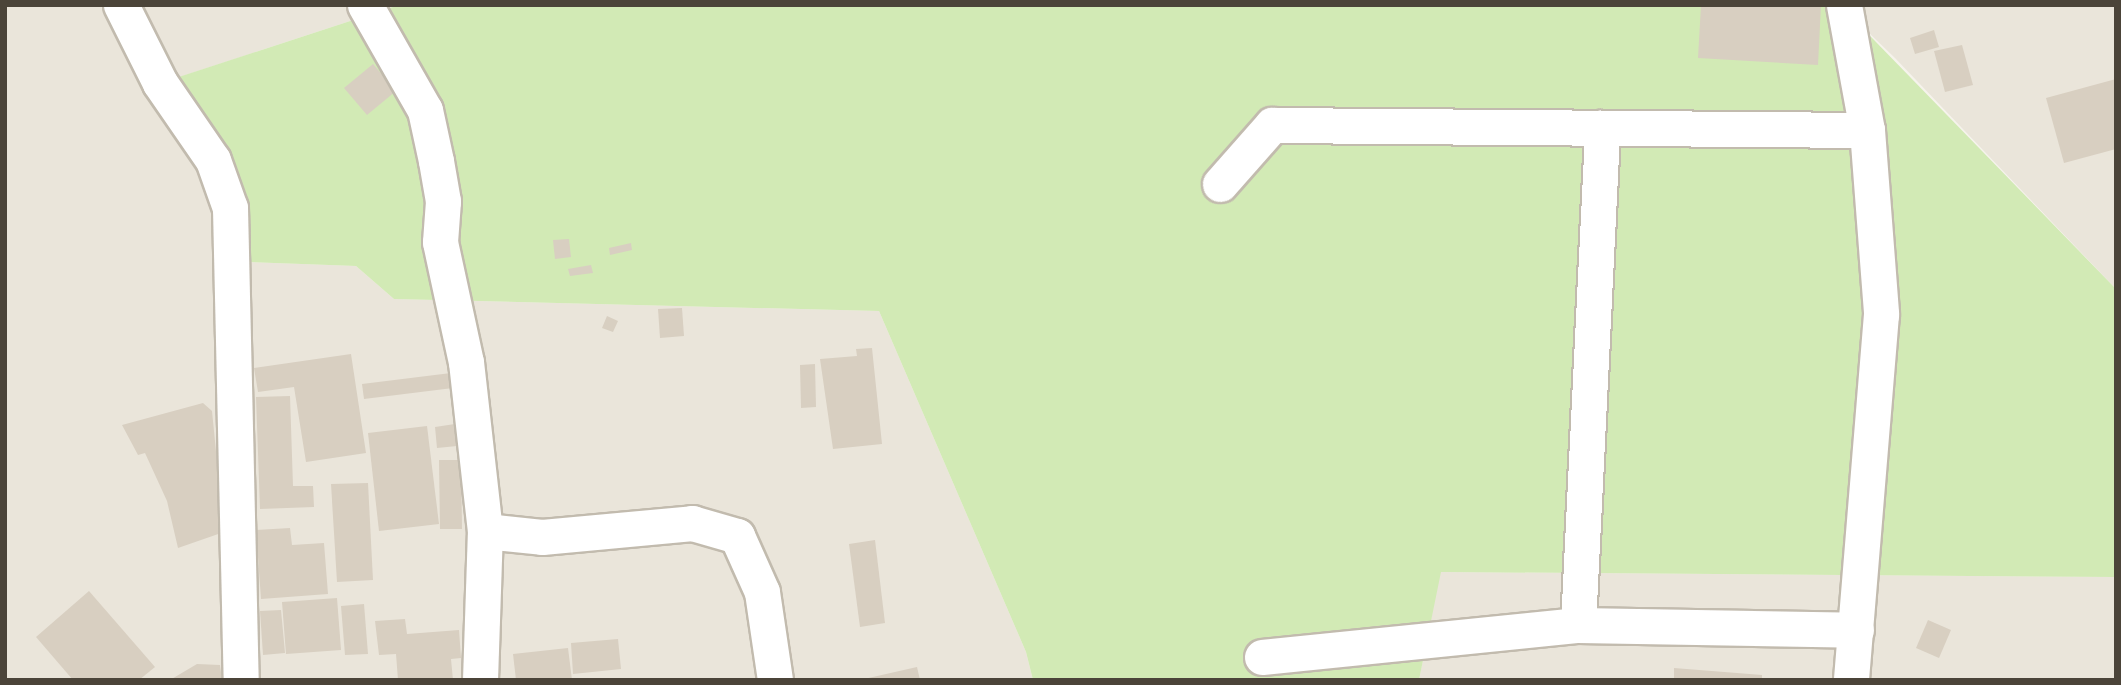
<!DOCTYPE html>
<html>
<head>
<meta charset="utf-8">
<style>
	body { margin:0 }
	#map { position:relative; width:2121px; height:685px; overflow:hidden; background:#f6f3ec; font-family:"Asap Condensed",sans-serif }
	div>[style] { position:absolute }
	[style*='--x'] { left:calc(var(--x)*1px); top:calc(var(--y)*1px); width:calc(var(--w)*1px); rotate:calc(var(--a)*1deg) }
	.residential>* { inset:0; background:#eae5da }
	.green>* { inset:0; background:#d2eab5 }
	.building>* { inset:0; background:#d8cfc1 }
	.roads { filter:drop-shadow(2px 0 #c2bbae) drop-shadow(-2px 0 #c2bbae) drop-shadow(0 2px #c2bbae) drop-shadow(0 -2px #c2bbae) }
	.street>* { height:35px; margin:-17.5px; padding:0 17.5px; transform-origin:17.5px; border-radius:17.5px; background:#fff }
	span { translate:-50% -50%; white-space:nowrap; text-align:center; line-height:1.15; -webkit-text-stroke:7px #fff; paint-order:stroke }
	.frame { position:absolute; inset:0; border:7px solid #4b4439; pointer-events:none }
</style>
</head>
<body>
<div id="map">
	<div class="residential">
		<i style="clip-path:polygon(5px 5px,399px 5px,143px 89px,200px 173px,222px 220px,223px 261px,356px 266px,394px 299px,879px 311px,1026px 652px,1033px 680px,5px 680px)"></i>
		<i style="clip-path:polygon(1840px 5px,2116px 5px,2116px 289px,1895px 58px)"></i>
		<i style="clip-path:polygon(1440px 572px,2116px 577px,2116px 680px,1419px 680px)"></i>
	</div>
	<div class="green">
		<i style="clip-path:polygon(399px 5px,1840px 5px,2116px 289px,2116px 577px,1441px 572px,1419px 680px,1033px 680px,1026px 652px,879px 311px,394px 299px,356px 266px,222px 261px,222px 220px,200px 173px,142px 89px)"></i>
	</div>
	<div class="building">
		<i style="clip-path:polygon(1701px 5px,1821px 5px,1818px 65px,1698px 58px)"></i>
		<i style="clip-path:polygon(1934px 30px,1939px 47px,1915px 54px,1910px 38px)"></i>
		<i style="clip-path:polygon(1962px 45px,1973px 85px,1945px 92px,1934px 51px)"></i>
		<i style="clip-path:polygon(373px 64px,396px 91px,367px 115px,344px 88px)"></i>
		<i style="clip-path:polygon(2116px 79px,2116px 149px,2064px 163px,2046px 98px)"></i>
		<i style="clip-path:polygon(569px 239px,571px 257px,555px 259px,553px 240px)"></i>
		<i style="clip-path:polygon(631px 243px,632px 250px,610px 255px,609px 248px)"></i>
		<i style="clip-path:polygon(591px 265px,593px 273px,570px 276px,568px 269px)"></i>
		<i style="clip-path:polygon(682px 308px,684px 336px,660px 338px,658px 309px)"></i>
		<i style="clip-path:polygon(607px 316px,618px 321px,613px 332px,602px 328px)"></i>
		<i style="clip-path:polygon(872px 348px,882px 444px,833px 449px,820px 359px,857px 356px,856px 349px)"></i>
		<i style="clip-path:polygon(351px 354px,366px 453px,306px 462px,294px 387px,258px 392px,254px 368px)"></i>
		<i style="clip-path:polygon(815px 364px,816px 407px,801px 408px,800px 365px)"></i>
		<i style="clip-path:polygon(451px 373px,453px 388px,364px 399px,362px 384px)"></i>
		<i style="clip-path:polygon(290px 396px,293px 486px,313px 486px,314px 507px,260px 509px,256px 397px)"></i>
		<i style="clip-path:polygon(203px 403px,212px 411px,224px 532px,178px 548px,167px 501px,145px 453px,138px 455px,122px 425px)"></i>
		<i style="clip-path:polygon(455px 424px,457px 446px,437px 448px,435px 427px)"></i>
		<i style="clip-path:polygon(427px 426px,439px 524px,379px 531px,368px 433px)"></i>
		<i style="clip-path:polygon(439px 460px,461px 460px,462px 529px,440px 529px)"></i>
		<i style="clip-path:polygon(368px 483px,373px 580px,337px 582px,331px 484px)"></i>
		<i style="clip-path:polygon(290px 528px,292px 545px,324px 543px,328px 594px,261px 599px,256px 530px)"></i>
		<i style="clip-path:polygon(875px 540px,885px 623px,860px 627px,849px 544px)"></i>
		<i style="clip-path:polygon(89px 591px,155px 667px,139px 680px,73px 680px,36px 637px)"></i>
		<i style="clip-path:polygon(337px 598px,341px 650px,286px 654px,282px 602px)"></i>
		<i style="clip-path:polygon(364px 604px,368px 654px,345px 655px,341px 606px)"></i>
		<i style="clip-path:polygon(281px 610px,285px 653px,263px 655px,260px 611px)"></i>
		<i style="clip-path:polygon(405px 619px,407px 634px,459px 630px,461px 658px,451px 659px,453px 680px,398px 680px,396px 654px,379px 655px,375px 621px)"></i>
		<i style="clip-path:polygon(1928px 620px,1951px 630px,1939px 658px,1916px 648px)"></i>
		<i style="clip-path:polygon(618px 639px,621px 669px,573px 674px,571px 643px)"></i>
		<i style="clip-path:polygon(568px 648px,572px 680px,516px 680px,513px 654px)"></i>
		<i style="clip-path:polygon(197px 664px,220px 665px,222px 680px,170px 680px)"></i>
		<i style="clip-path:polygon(917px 667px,920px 680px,864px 680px,864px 679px)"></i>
		<i style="clip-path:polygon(1674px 668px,1762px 675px,1762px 680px,1674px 680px)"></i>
	</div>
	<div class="roads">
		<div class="street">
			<i style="--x:121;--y:5;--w:87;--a:63.4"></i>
			<i style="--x:160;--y:83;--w:93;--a:55.5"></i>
			<i style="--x:213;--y:160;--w:51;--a:70.5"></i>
			<i style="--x:230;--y:208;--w:472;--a:88.7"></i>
			<i style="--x:365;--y:5;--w:121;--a:60.3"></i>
			<i style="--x:425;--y:110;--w:52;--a:77.8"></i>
			<i style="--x:436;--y:161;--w:41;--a:80.1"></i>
			<i style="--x:443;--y:201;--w:41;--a:94.2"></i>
			<i style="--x:440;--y:242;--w:123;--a:77.8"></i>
			<i style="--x:466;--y:362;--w:170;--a:83.6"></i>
			<i style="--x:485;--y:531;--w:57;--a:6"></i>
			<i style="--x:542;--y:537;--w:151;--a:-5.3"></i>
			<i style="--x:692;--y:523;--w:47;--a:16.1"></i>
			<i style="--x:737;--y:536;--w:61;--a:65.9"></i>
			<i style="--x:762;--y:592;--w:89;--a:81.6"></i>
			<i style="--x:1844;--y:5;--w:127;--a:79.6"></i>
			<i style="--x:1867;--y:130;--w:185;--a:85.6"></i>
			<i style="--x:1881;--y:314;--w:367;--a:94.7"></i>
			<i style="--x:1220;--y:184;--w:79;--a:-48.6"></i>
			<i style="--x:1272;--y:125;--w:595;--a:0.48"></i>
			<i style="--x:1578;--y:625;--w:498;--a:-87.2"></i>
			<i style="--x:1262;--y:657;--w:318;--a:-5.8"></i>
			<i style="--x:1578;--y:625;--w:278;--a:1"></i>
			<i style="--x:480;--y:680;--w:149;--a:-88.1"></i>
		</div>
	</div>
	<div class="frame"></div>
</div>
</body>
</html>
